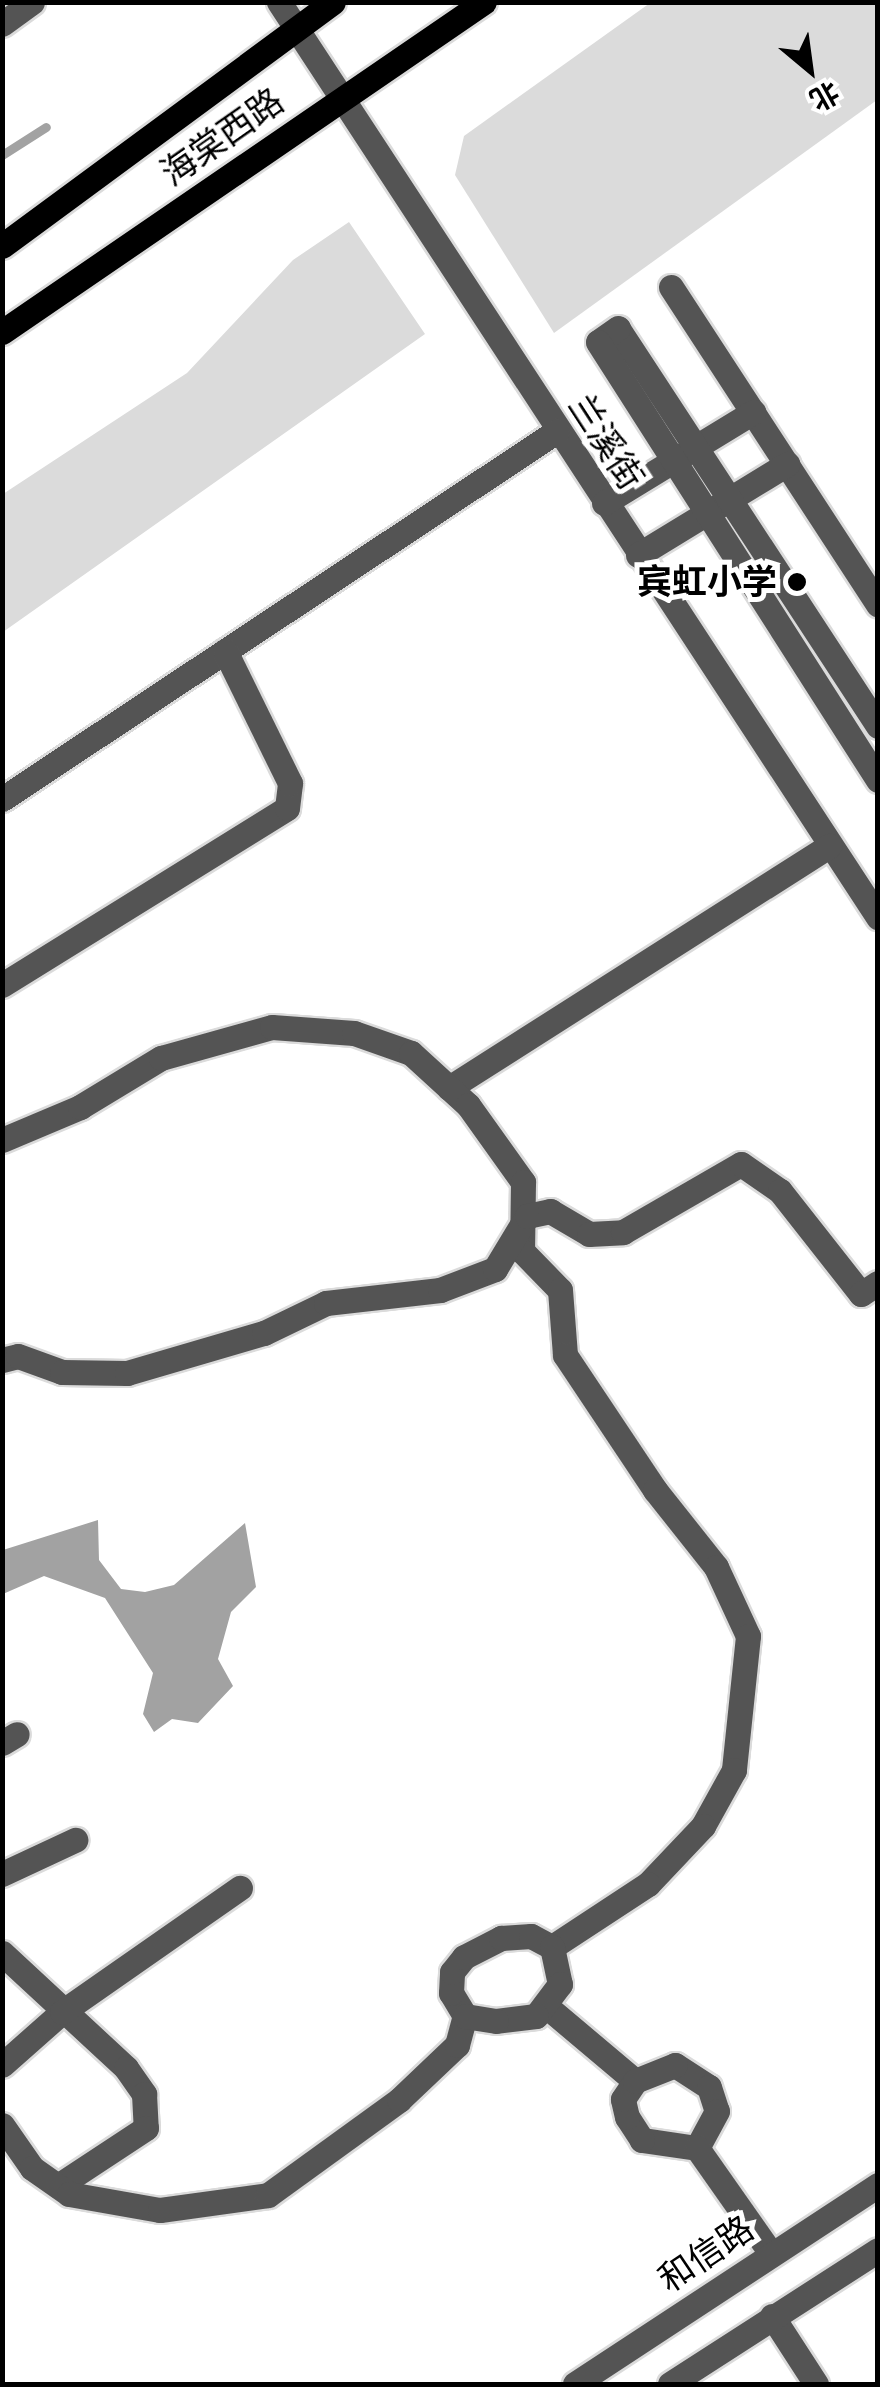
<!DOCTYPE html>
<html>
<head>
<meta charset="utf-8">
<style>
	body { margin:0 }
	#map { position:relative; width:880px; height:2387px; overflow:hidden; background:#fff; font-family:"Public Sans","Noto Sans SC",sans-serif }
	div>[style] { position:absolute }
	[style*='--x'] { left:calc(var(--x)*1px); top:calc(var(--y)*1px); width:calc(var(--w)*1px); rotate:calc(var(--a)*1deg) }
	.green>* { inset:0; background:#dbdbdb }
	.water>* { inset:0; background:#a2a2a2 }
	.stream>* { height:9px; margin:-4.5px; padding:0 4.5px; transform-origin:4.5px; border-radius:4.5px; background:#a2a2a2 }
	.roads { filter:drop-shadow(2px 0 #dbdbdb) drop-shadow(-2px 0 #dbdbdb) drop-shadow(0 2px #dbdbdb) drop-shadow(0 -2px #dbdbdb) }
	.minor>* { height:25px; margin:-12.5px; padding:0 12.5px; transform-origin:12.5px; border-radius:12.5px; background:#545454 }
	.major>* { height:25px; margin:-12.5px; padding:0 12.5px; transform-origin:12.5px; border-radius:12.5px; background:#000 }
	.dots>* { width:28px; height:28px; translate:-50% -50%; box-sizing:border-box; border:5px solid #fff; border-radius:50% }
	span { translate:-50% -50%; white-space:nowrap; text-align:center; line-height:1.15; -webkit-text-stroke:10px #fff; paint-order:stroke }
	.street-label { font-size:35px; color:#000 }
	.poi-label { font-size:35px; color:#000; font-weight:700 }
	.right { translate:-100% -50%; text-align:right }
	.frame { position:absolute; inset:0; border:5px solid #000; pointer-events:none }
	.north { position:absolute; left:760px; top:20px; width:100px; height:100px; -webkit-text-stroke:8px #fff; paint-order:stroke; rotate:151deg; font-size:28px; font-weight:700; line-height:40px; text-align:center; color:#000 }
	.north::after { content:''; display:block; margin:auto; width:35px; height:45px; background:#000; clip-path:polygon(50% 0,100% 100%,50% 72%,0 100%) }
</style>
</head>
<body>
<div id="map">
	<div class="green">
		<i style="clip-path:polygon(650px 3px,877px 3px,877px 100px,554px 333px,455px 175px,464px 136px)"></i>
		<i style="clip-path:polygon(349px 222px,425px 334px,3px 632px,3px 494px,187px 373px,293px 260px)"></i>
	</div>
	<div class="water">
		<i style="clip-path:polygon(98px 1520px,99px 1560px,121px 1589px,145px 1592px,174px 1585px,245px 1523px,256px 1587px,231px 1612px,218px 1659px,233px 1686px,198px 1723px,172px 1719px,154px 1732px,143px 1714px,153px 1673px,105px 1598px,44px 1576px,3px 1594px,3px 1550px)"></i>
	</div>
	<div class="stream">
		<i style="--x:2;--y:155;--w:52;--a:-32.5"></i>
	</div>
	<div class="roads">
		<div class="minor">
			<i style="--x:279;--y:2;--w:1094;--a:56.79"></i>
			<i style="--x:2;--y:24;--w:37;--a:-36"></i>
			<i style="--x:671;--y:287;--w:379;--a:56.9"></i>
			<i style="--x:604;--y:503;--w:175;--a:-31.4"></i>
			<i style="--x:638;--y:555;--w:175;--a:-31.4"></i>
			<i style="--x:878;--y:726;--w:475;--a:-123.2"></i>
			<i style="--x:618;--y:328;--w:24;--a:145"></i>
			<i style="--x:598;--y:342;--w:520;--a:57.41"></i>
			<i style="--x:2;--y:799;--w:666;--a:-33.55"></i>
			<i style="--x:2;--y:985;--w:335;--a:-31.8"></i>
			<i style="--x:287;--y:808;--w:25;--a:-83"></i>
			<i style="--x:290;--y:783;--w:147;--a:-116.2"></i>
			<i style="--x:449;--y:1088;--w:451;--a:-32.5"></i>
			<i style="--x:2;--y:1140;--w:85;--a:-22.9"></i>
			<i style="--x:80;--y:1107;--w:95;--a:-31.2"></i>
			<i style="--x:161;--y:1058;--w:115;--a:-15.6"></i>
			<i style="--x:272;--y:1027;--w:82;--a:4.2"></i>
			<i style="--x:354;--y:1033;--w:60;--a:19.3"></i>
			<i style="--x:411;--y:1053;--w:77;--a:42.4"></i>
			<i style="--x:468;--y:1105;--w:95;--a:54.5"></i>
			<i style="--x:523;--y:1182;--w:69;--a:90.8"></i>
			<i style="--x:522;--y:1251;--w:54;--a:45.7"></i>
			<i style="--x:560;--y:1290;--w:65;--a:85.6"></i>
			<i style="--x:565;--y:1355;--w:162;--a:56.3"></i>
			<i style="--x:655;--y:1490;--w:98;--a:51.6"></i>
			<i style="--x:716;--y:1567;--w:76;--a:65.1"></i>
			<i style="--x:748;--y:1636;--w:135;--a:96"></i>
			<i style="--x:734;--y:1770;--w:64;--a:119"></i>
			<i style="--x:703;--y:1826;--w:80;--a:133.5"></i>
			<i style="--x:648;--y:1884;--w:115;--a:146.7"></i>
			<i style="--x:2;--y:1360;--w:16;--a:-14"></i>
			<i style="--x:18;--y:1356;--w:47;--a:20"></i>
			<i style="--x:62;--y:1372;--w:65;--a:0.9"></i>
			<i style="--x:127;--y:1373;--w:143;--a:-16.3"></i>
			<i style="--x:264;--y:1333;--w:69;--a:-25.8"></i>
			<i style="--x:326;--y:1303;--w:115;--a:-6.5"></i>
			<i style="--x:440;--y:1290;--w:59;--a:-20.9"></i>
			<i style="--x:495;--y:1269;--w:62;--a:-58.9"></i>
			<i style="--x:527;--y:1216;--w:24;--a:-12"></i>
			<i style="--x:550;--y:1211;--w:45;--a:30.5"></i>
			<i style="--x:589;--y:1234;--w:34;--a:-3"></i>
			<i style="--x:623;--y:1232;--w:136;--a:-30"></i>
			<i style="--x:741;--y:1164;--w:47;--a:34.7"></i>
			<i style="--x:780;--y:1191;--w:131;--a:51.8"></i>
			<i style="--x:861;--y:1294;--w:20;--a:-33"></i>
			<i style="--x:2;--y:1743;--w:17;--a:-31"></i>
			<i style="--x:2;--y:1874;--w:81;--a:-25"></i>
			<i style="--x:2;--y:1953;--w:169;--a:42.8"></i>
			<i style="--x:126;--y:2068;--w:32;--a:55"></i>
			<i style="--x:144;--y:2094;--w:34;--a:87"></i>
			<i style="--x:146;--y:2128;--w:105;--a:146.6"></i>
			<i style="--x:546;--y:2006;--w:116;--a:40.1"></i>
			<i style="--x:2;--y:2065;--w:80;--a:-41.5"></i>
			<i style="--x:62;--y:2012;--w:217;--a:-34.9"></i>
			<i style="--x:675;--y:2065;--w:40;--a:32.9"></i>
			<i style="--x:709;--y:2087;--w:25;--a:72"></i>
			<i style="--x:717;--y:2111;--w:42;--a:118.4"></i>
			<i style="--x:697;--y:2148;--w:56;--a:-171.7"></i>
			<i style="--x:642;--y:2140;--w:27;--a:-123"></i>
			<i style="--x:627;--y:2117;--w:18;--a:-103"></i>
			<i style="--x:623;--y:2099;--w:22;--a:-56"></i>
			<i style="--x:635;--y:2081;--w:43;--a:-21.8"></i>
			<i style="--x:2;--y:2125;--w:52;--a:55.1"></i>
			<i style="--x:32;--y:2168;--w:45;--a:35.1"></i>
			<i style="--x:69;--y:2194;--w:92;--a:10"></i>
			<i style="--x:160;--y:2210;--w:109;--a:-7.9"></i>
			<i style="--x:268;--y:2195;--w:162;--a:-35.9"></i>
			<i style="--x:399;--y:2100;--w:80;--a:-43.5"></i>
			<i style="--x:457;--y:2045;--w:30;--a:-75"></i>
			<i style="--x:465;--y:2016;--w:27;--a:-121"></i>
			<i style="--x:451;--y:1993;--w:21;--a:-87"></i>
			<i style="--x:452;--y:1972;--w:19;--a:-51"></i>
			<i style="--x:464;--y:1957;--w:42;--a:-27.2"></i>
			<i style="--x:501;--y:1938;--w:30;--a:-4"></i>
			<i style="--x:531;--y:1936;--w:24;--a:28"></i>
			<i style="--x:552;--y:1947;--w:38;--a:78"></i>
			<i style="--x:560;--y:1984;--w:40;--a:127"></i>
			<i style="--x:536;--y:2016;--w:40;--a:172.9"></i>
			<i style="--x:496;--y:2021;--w:31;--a:-171"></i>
			<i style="--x:697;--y:2148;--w:127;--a:54.9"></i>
			<i style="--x:772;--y:2316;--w:81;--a:57.1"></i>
			<i style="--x:575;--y:2384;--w:363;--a:-33.3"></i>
			<i style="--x:670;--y:2384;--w:247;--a:-32.8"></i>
		</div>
		<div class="major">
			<i style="--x:2;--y:246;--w:411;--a:-36.4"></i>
			<i style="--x:2;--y:332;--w:584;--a:-34.4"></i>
		</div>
	</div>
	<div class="dots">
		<i style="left:797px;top:582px;background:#000"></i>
	</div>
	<div class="street-label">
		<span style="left:222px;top:137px;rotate:-35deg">海棠西路</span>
		<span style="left:606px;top:442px;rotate:57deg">兰溪街</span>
		<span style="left:706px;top:2254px;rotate:-34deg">和信路</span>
	</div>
	<div class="poi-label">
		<span class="right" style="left:777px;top:582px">宾虹小学</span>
	</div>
	<div class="frame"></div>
	<div class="north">北</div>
</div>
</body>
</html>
